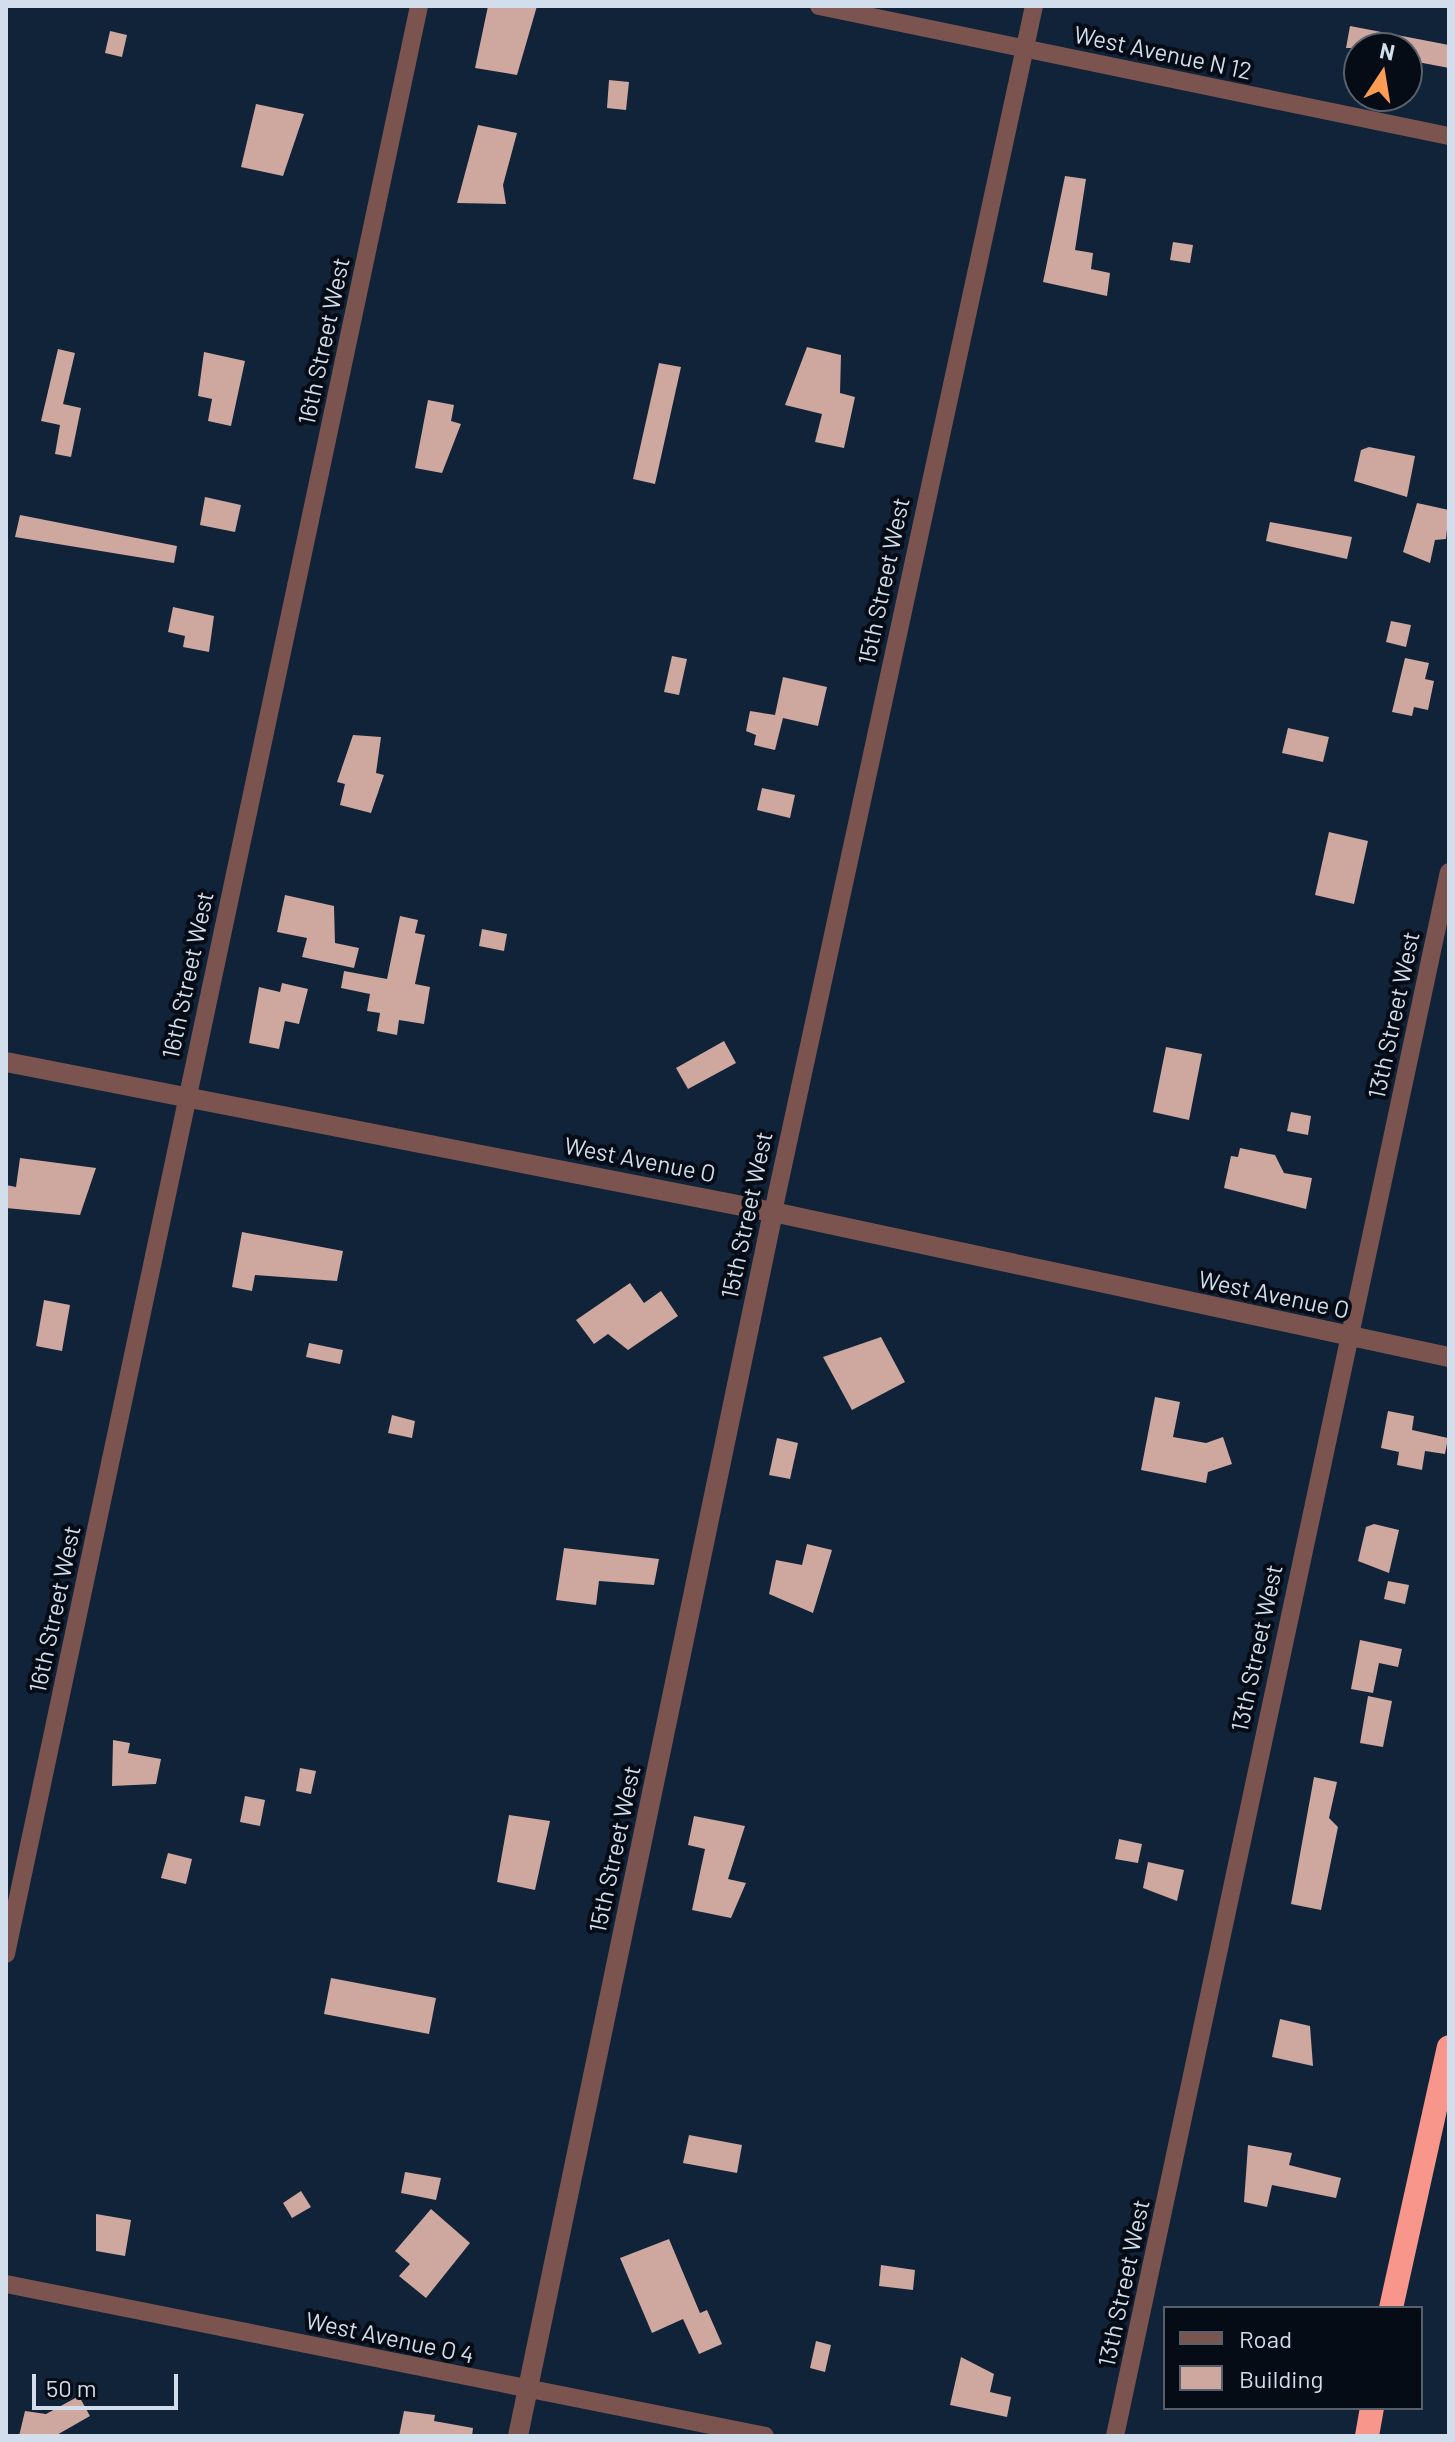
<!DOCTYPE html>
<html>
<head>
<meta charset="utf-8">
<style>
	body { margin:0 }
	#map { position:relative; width:1455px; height:2442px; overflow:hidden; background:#102338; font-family:Barlow,sans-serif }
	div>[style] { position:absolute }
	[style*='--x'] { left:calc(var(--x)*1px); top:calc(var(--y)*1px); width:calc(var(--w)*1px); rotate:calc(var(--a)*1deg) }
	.building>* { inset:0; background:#cea79e }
	.minor>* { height:18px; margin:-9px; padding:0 9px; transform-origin:9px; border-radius:9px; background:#7b544f }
	.tertiary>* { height:20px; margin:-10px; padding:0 10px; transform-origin:10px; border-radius:10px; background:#7b544f }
	.motorway>* { height:24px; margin:-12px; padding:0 12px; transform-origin:12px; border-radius:12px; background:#f8968b }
	span { translate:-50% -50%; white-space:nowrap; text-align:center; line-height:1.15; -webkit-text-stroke:8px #050c15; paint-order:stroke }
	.street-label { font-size:24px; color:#d2deec }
	.frame { position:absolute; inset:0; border:8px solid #d2deec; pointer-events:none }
	.legend { position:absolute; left:1163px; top:2306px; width:260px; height:104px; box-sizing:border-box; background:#050c15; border:2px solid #57606b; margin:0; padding:10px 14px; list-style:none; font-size:24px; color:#d2deec }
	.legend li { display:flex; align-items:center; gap:16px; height:40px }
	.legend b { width:40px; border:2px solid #57606b }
	.north { position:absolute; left:1343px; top:32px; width:80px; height:80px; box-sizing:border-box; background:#050c15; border:2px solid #57606b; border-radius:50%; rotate:12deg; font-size:22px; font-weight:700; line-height:32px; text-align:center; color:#d2deec }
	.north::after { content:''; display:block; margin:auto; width:28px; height:36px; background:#fd9d54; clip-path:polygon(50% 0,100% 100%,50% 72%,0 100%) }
	.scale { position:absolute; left:32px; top:2374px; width:146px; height:36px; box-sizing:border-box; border:4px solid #d2deec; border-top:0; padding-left:10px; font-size:24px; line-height:28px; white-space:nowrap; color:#d2deec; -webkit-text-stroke:6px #050c15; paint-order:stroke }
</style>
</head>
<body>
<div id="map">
	<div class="building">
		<i style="clip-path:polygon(488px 6px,537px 6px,517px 75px,475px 68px)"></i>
		<i style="clip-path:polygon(1350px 26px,1449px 45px,1449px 68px,1407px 60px,1407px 48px,1346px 48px)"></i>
		<i style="clip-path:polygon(110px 31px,127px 35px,122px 57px,105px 53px)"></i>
		<i style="clip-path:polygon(609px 80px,629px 82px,626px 110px,607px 108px)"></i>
		<i style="clip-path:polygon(256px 104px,304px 114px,283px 176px,241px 167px)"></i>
		<i style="clip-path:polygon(478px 125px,517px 133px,503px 185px,506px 204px,457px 203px)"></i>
		<i style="clip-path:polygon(1065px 176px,1086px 179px,1075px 250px,1093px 253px,1091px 269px,1110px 273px,1107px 296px,1043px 282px)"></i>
		<i style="clip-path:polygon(1173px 242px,1193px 245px,1190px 263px,1170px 260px)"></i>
		<i style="clip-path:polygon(807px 347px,841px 355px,840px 393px,855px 397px,844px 448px,815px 442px,822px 414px,785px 405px)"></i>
		<i style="clip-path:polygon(58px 349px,75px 353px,63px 404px,81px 408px,71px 457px,55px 454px,60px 425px,41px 421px)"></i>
		<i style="clip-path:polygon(204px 352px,245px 361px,231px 426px,208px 421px,212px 399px,198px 396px)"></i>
		<i style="clip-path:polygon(659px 363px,681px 367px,655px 484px,633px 479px)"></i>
		<i style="clip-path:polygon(428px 400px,454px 405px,451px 421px,461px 424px,442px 473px,415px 468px)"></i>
		<i style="clip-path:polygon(1369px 447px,1415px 456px,1407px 497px,1354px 481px,1361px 450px)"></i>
		<i style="clip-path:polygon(205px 497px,241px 505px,235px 532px,200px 525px)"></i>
		<i style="clip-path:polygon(1417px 503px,1449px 510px,1446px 539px,1435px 540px,1430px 563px,1403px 552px)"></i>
		<i style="clip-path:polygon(20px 515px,177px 546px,174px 563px,15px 537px)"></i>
		<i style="clip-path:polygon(1270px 522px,1352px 537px,1347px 559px,1266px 541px)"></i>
		<i style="clip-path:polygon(173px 607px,214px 616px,209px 652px,183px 647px,185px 636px,168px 632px)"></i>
		<i style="clip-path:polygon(1391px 621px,1411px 625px,1406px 647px,1386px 642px)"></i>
		<i style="clip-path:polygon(672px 656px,687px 659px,679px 695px,664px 692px)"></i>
		<i style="clip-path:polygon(1405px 658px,1429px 663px,1425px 679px,1434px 681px,1428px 710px,1414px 707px,1412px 716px,1392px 712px)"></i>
		<i style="clip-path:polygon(783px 677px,827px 687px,818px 726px,783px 718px,775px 750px,754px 745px,756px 735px,746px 731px,750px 711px,775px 715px)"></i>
		<i style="clip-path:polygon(1288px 728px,1329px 737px,1323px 762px,1282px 753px)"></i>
		<i style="clip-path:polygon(353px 735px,381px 737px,376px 773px,384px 775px,371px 813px,340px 805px,345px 784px,337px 782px)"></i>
		<i style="clip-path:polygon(762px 788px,795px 795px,790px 818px,757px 810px)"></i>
		<i style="clip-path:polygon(1329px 832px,1368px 841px,1354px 904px,1315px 895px)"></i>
		<i style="clip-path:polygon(285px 895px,334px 906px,335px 943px,359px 948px,354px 968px,302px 957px,307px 938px,277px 932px)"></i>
		<i style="clip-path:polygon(400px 916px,418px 920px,415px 933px,425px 935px,415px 984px,430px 987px,424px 1024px,399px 1020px,397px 1035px,377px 1031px,380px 1013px,367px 1011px,370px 994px,341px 988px,344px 971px,387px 979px)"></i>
		<i style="clip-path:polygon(482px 929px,507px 934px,504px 951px,479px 946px)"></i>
		<i style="clip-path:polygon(282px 983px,308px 989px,299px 1024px,285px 1021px,279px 1049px,249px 1043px,259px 987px,280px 992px)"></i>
		<i style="clip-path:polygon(724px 1041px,736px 1063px,688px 1089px,676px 1068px)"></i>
		<i style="clip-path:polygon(1166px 1047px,1202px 1054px,1189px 1120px,1153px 1112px)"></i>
		<i style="clip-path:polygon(1291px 1112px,1311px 1116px,1308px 1135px,1287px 1131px)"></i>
		<i style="clip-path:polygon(1240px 1148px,1275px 1155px,1284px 1173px,1312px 1178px,1306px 1209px,1224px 1188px,1231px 1156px,1238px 1157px)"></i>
		<i style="clip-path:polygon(20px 1158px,96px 1168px,80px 1215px,6px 1208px,6px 1185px,16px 1187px)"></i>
		<i style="clip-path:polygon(242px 1232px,343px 1251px,337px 1281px,255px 1275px,252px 1291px,232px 1287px)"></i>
		<i style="clip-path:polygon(630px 1283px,644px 1303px,661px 1291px,678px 1316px,628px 1350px,608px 1334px,594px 1344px,576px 1320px)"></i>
		<i style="clip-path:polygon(44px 1300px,70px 1305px,62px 1351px,36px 1346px)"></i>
		<i style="clip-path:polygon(881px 1337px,905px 1382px,852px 1410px,823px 1357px)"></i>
		<i style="clip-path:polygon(309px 1343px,343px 1350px,340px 1364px,306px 1357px)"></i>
		<i style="clip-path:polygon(1155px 1397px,1180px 1402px,1173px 1437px,1206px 1443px,1223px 1437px,1232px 1464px,1208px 1472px,1206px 1483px,1141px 1470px)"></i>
		<i style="clip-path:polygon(1388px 1411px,1414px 1416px,1412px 1430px,1448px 1438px,1445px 1454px,1425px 1451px,1422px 1470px,1397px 1465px,1399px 1452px,1381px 1448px)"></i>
		<i style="clip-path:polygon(392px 1415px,415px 1421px,412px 1438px,388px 1433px)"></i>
		<i style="clip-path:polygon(777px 1438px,798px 1443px,790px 1479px,769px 1475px)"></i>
		<i style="clip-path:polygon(1374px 1524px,1399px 1530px,1389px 1573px,1358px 1561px,1366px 1527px)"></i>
		<i style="clip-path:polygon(807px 1544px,832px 1550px,813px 1613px,769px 1594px,776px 1560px,802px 1565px)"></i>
		<i style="clip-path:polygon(564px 1548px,659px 1559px,654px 1585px,599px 1581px,596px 1605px,556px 1600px)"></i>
		<i style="clip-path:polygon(1388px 1581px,1409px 1585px,1405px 1604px,1384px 1599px)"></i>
		<i style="clip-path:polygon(1360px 1640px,1402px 1649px,1398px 1667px,1379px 1663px,1373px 1693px,1351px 1689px)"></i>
		<i style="clip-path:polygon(1368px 1696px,1392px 1701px,1383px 1747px,1360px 1743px)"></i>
		<i style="clip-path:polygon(113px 1740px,130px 1743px,128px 1753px,161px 1759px,156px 1784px,112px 1786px)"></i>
		<i style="clip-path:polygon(300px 1768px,316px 1771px,311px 1794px,296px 1791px)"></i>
		<i style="clip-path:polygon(1314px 1777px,1337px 1782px,1329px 1818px,1338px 1827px,1321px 1910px,1291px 1904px)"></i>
		<i style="clip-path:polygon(245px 1796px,265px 1800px,260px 1826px,240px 1822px)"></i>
		<i style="clip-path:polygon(509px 1815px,550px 1821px,535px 1890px,497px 1882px)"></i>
		<i style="clip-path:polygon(694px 1816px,745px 1826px,728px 1879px,746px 1883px,731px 1918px,692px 1910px,705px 1849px,688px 1845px)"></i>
		<i style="clip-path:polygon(1119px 1839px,1142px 1844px,1138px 1863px,1115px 1859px)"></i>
		<i style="clip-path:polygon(168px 1853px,192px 1859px,186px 1884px,161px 1878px)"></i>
		<i style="clip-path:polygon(1148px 1862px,1184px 1870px,1177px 1901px,1143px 1888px)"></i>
		<i style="clip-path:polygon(331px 1978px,436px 1998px,429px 2034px,324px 2014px)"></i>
		<i style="clip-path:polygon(1280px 2019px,1310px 2026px,1313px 2066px,1272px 2057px)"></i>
		<i style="clip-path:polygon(689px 2135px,742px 2145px,737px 2173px,683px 2163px)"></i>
		<i style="clip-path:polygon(1248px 2145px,1292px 2153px,1289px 2165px,1341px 2178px,1336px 2198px,1272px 2185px,1267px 2207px,1244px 2202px)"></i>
		<i style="clip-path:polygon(405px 2172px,441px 2178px,436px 2200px,401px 2193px)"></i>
		<i style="clip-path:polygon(301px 2191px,311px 2207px,292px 2218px,283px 2203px)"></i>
		<i style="clip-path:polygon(431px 2209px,470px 2243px,426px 2298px,399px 2276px,410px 2264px,395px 2251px)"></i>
		<i style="clip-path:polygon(96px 2214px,131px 2220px,125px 2256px,96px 2251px)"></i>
		<i style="clip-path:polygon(669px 2239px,700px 2313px,707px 2310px,722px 2344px,699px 2354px,683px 2319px,652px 2333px,620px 2258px)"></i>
		<i style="clip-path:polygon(881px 2265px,915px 2270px,913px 2290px,879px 2286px)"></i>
		<i style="clip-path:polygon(816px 2341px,831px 2345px,825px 2372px,810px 2368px)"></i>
		<i style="clip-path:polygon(961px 2357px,994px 2374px,990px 2392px,1011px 2397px,1007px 2417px,950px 2405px)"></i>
		<i style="clip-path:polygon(79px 2396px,90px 2416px,55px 2436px,19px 2436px,25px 2411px,46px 2414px)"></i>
		<i style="clip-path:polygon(404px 2411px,435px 2415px,434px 2421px,473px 2428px,472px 2436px,399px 2436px)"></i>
	</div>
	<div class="minor">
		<i style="--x:819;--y:6;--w:643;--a:11.66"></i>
		<i style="--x:773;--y:1212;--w:1234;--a:-77.79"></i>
		<i style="--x:6;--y:1954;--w:1991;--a:-78.03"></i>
		<i style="--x:6;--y:2284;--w:774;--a:11.32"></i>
		<i style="--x:1115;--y:2436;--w:1599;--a:-77.95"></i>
	</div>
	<div class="tertiary">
		<i style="--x:6;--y:1062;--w:782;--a:11.07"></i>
		<i style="--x:773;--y:1212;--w:691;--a:12.11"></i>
		<i style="--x:518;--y:2436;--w:1250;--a:-78.23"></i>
	</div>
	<div class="motorway">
		<i style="--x:1391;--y:2308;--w:267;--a:-77.5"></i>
		<i style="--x:1367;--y:2436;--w:28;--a:-80"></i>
	</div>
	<div class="street-label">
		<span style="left:1163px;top:52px;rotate:12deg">West Avenue N 12</span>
		<span style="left:323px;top:341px;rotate:-78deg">16th Street West</span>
		<span style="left:883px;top:581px;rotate:-78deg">15th Street West</span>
		<span style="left:187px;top:975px;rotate:-78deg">16th Street West</span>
		<span style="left:1393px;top:1015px;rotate:-78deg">13th Street West</span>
		<span style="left:640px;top:1159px;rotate:11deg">West Avenue O</span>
		<span style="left:746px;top:1215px;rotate:-78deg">15th Street West</span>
		<span style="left:1274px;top:1294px;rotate:12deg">West Avenue O</span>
		<span style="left:54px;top:1609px;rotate:-78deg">16th Street West</span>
		<span style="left:1256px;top:1648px;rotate:-78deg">13th Street West</span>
		<span style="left:614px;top:1849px;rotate:-78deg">15th Street West</span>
		<span style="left:1123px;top:2283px;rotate:-78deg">13th Street West</span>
		<span style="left:390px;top:2337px;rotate:12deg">West Avenue O 4</span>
	</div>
	<div class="frame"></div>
	<ul class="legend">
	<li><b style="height:10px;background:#7b544f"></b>Road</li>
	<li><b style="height:22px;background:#cea79e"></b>Building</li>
	</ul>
	<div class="north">N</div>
	<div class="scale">50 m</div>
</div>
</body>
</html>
